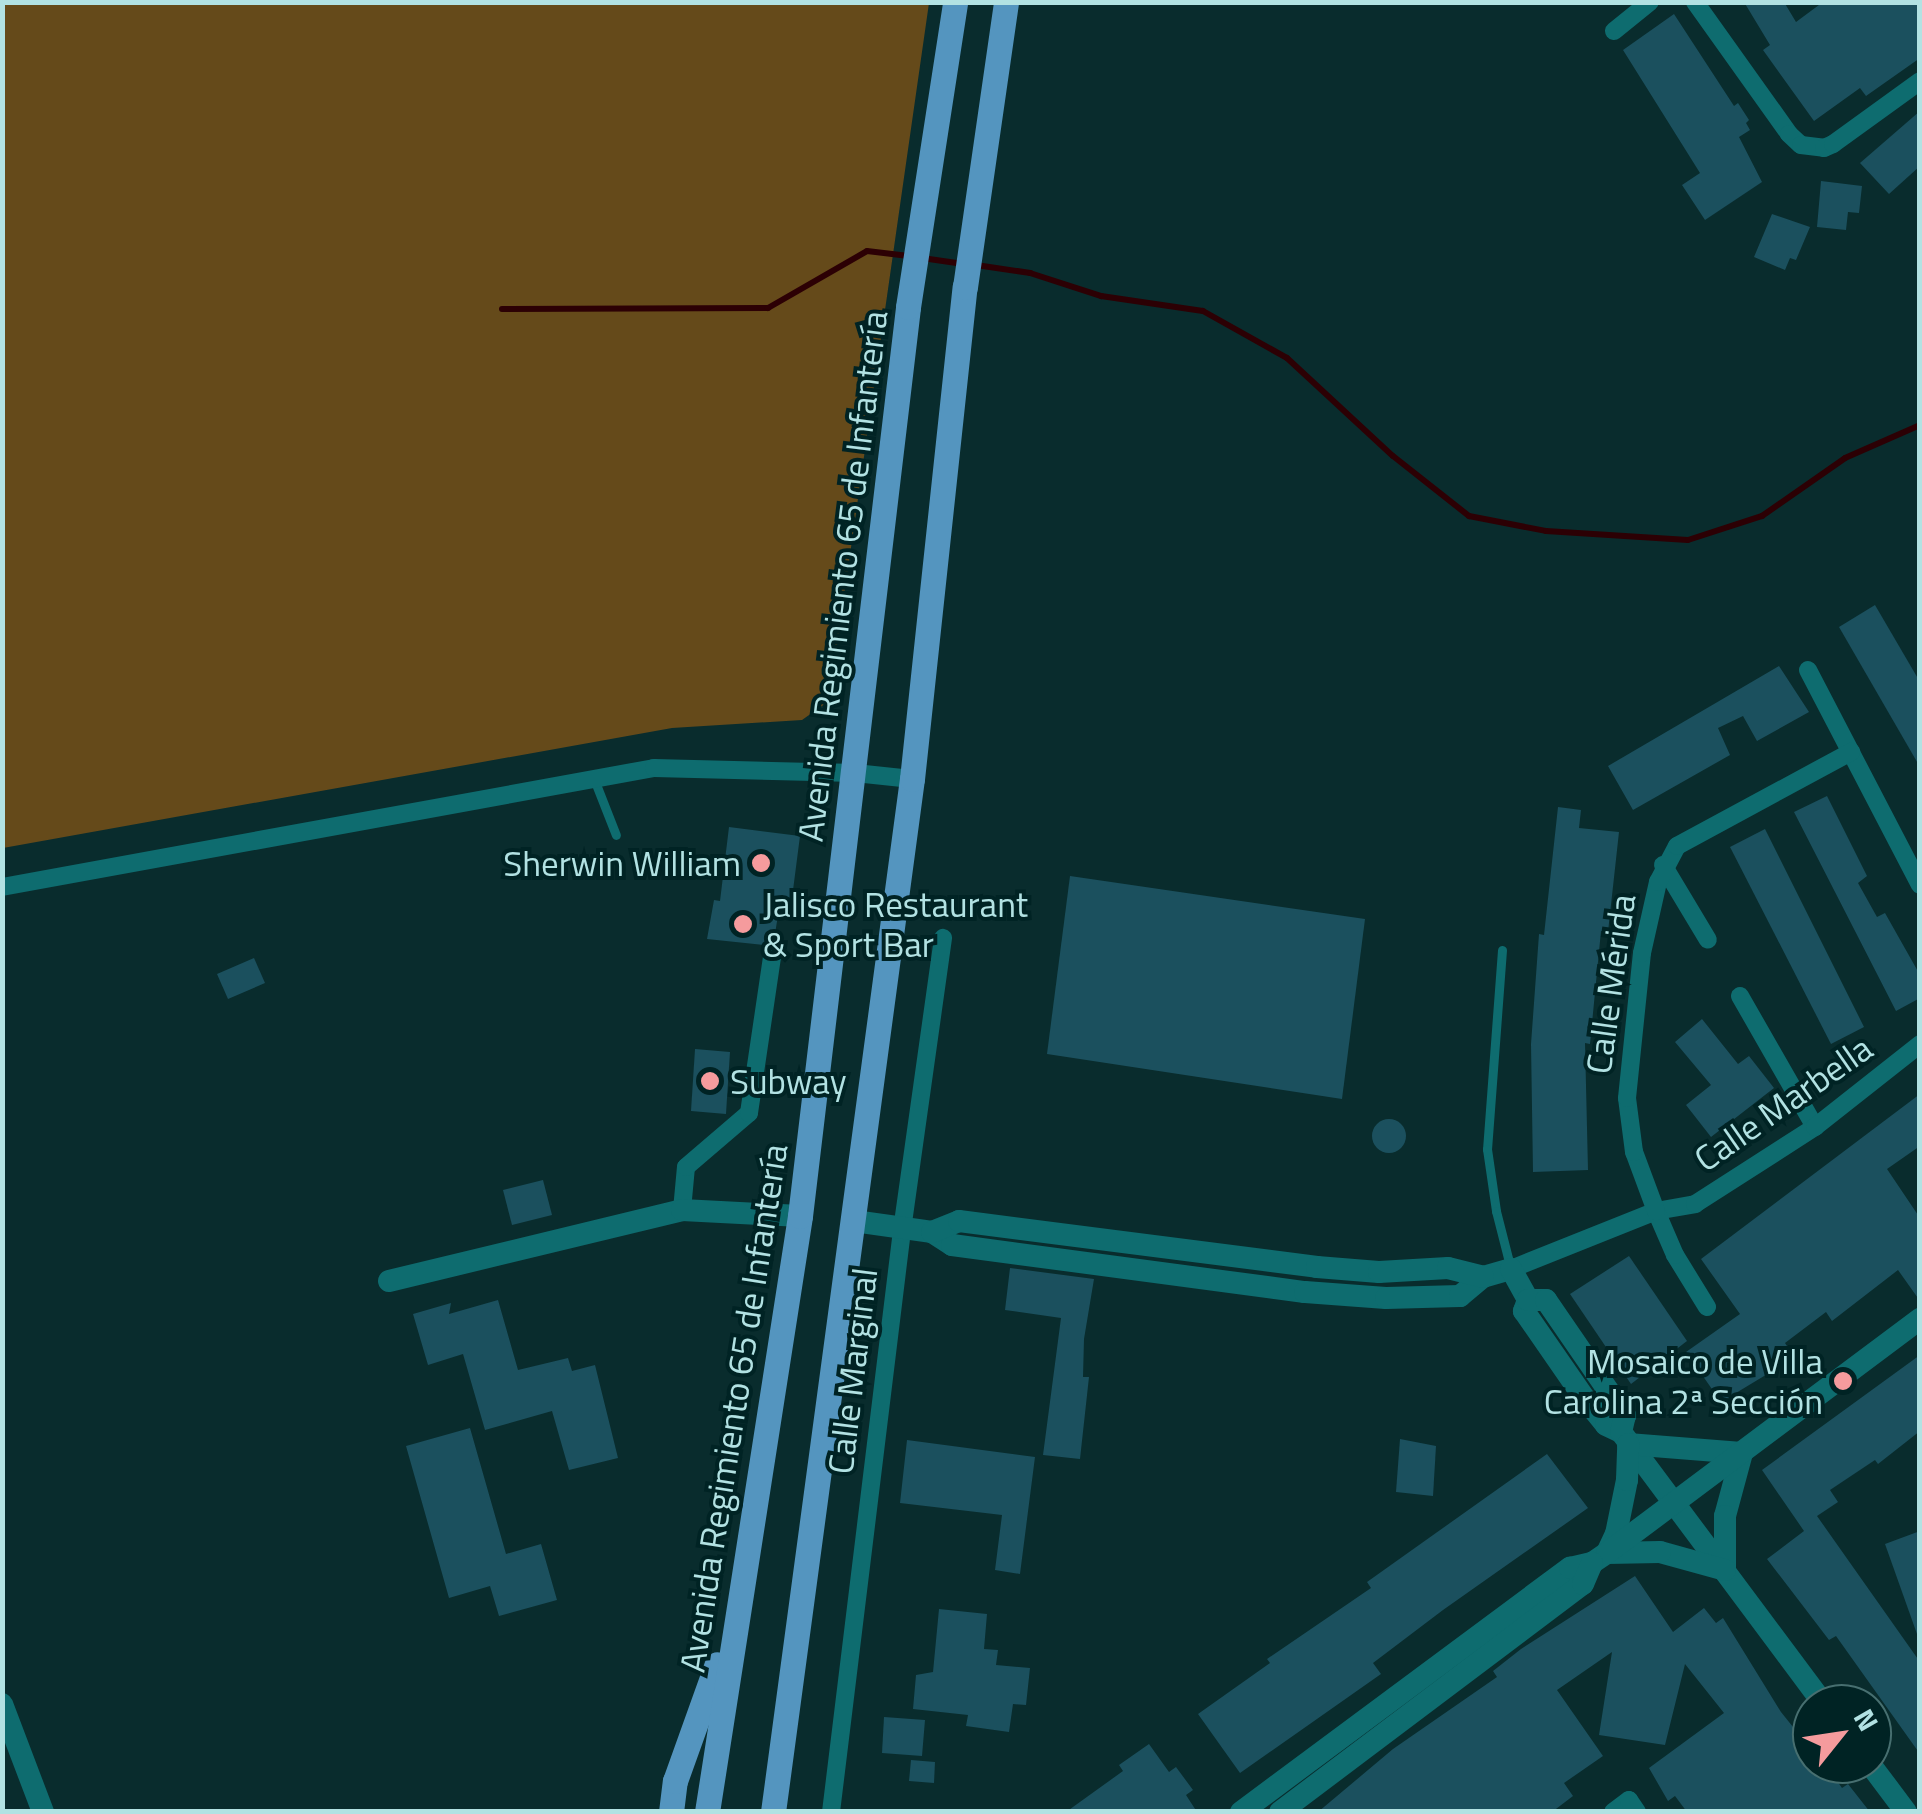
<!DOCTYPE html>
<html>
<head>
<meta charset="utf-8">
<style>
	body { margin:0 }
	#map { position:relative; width:1922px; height:1814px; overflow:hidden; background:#092c2d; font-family:"Titillium Web",sans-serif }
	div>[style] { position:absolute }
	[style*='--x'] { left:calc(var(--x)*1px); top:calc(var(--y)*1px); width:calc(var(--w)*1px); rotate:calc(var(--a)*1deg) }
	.green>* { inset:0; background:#654a1a }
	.stream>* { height:6px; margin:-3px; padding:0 3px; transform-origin:3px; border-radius:3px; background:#2c0004 }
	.building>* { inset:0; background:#1b505e }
	.round { border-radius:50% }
	.service>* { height:9px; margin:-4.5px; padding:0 4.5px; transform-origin:4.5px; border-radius:4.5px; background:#0e6c6f }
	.minor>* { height:18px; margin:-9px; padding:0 9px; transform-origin:9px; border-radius:9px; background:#0e6c6f }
	.tertiary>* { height:22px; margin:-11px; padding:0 11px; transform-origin:11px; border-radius:11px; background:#0e6c6f }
	.primary>* { height:25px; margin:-12.5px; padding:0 12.5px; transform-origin:12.5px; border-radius:12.5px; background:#5495bf }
	.dots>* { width:28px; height:28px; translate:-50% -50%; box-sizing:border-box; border:5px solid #002324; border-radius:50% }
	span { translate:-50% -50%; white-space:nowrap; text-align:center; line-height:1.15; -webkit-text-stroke:8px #002324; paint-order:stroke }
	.street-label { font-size:35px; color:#b2e2e3 }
	.poi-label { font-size:35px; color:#b2e2e3 }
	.right { translate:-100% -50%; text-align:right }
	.left { translate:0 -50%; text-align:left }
	.frame { position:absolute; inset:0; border:5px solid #b2e2e3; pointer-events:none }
	.north { position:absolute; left:1792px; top:1684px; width:100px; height:100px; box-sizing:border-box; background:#002324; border:2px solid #476f70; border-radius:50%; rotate:60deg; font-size:28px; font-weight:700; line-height:40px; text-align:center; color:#b2e2e3 }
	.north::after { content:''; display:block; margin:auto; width:35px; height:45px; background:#f59b9d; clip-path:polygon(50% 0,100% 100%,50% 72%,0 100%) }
</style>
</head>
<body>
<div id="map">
	<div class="green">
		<i style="clip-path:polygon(3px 2px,929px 3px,829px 701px,802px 720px,672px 728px,3px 848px)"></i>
	</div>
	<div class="stream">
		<i style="--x:922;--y:258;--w:42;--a:8.1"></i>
		<i style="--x:976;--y:265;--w:55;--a:8.4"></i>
		<i style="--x:1030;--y:273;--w:75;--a:17.9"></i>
		<i style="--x:1101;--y:296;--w:103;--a:8.4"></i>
		<i style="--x:1203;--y:311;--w:96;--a:29.2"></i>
		<i style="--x:1287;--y:358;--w:144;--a:42.8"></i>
		<i style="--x:1393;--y:456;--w:97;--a:38.3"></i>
		<i style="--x:1469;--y:516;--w:78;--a:11"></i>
		<i style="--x:1546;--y:531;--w:142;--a:3.6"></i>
		<i style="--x:1688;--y:540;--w:78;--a:-18"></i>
		<i style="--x:1762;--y:516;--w:101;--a:-34.9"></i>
		<i style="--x:1845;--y:458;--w:82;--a:-23.7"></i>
		<i style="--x:502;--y:309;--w:266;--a:-0.2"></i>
		<i style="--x:768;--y:308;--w:114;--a:-29.9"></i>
		<i style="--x:867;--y:251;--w:42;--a:6.8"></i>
	</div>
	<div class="building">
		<i style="clip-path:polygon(1744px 2px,1784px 2px,1796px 22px,1823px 2px,1920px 2px,1920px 58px,1866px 96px,1860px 88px,1814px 121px,1763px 50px,1770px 45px)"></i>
		<i style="clip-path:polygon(1674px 14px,1734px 106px,1738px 103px,1749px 120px,1746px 123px,1750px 130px,1739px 137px,1762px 182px,1705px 220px,1682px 185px,1700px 173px,1623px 50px)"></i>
		<i style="clip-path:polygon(1920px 111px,1920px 166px,1889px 194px,1860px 163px)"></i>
		<i style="clip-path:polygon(1821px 181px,1862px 186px,1859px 213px,1848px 212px,1846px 230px,1817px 227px)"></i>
		<i style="clip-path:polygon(1772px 214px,1810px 227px,1796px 260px,1790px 258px,1785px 270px,1754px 257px)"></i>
		<i style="clip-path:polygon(1875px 605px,1920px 682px,1920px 767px,1839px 627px)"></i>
		<i style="clip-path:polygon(1779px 666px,1809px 712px,1757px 741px,1743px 716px,1718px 728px,1730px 755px,1633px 810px,1608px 766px)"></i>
		<i style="clip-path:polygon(1827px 796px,1867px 876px,1858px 883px,1877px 917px,1885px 913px,1920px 975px,1920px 998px,1896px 1011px,1794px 812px)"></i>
		<i style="clip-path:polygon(1558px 807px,1581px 810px,1579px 828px,1619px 832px,1608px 932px,1601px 931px,1590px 1044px,1585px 1043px,1588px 1170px,1533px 1172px,1531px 1044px,1539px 934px,1544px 935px)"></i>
		<i style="clip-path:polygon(729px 827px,800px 836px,792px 898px,781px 897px,773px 946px,707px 939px,714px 900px,720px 901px)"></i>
		<i style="clip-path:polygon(1765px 829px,1864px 1027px,1831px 1044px,1730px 847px)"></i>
		<i style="clip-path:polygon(1070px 876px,1365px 919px,1342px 1099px,1047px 1054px)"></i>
		<i style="clip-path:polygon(254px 958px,265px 983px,228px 999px,217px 974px)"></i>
		<i style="clip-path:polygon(1702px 1019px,1738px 1064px,1749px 1056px,1774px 1088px,1711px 1137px,1686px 1105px,1711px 1085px,1675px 1042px)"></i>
		<i style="clip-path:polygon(695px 1049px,730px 1052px,726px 1114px,691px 1111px)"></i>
		<i style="clip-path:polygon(1920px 1094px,1920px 1146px,1887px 1169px,1920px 1218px,1920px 1301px,1898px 1270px,1832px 1321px,1826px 1312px,1785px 1343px,1789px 1349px,1774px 1360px,1779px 1367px,1721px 1402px,1686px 1352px,1740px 1314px,1701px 1259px)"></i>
		<i class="round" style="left:1372px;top:1119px;width:34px;height:34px"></i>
		<i style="clip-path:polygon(543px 1180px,552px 1215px,512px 1225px,503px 1190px)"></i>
		<i style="clip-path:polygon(1629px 1256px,1687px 1341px,1631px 1384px,1570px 1294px)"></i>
		<i style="clip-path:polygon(1010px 1268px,1094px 1279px,1084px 1339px,1083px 1377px,1089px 1377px,1080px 1459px,1043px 1455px,1061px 1318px,1005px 1310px)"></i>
		<i style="clip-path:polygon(498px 1300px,518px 1370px,568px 1358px,572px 1371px,595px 1365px,618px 1458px,569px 1470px,552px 1411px,485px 1430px,463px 1354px,428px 1365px,413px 1314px,451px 1303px,449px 1314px)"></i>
		<i style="clip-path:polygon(1920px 1355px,1920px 1431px,1878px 1464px,1875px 1460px,1830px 1490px,1838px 1502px,1817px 1516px,1920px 1662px,1920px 1754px,1836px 1636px,1829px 1640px,1767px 1559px,1804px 1531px,1762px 1470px)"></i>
		<i style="clip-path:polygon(470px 1428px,506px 1554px,541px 1544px,557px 1600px,499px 1616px,490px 1586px,449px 1598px,406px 1446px)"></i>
		<i style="clip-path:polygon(1400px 1439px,1436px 1446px,1433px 1496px,1396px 1492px)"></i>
		<i style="clip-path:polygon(907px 1440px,1035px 1457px,1020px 1574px,995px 1570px,1002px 1515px,900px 1503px)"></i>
		<i style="clip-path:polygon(1547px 1454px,1588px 1508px,1443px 1610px,1373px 1663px,1381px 1674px,1240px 1773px,1198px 1714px,1270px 1663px,1267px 1659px,1371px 1588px,1367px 1582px)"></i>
		<i style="clip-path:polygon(1920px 1531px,1920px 1633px,1917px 1634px,1885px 1544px)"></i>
		<i style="clip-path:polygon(1635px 1576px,1673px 1632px,1704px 1608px,1716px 1623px,1723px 1618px,1781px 1712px,1805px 1742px,1812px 1737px,1812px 1764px,1825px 1764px,1842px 1788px,1848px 1784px,1870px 1812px,1687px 1812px,1675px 1796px,1668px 1801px,1649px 1768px,1724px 1713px,1685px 1664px,1665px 1745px,1599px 1735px,1612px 1652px,1557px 1690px,1603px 1756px,1564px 1783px,1573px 1796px,1552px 1812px,1318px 1812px,1393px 1749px,1497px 1677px,1493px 1671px,1521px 1649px)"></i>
		<i style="clip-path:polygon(939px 1609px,987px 1614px,984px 1649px,998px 1650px,996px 1665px,1030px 1668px,1026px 1705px,1013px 1704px,1009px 1732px,966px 1726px,968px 1715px,913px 1709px,916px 1675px,933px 1672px)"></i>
		<i style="clip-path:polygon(884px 1717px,925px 1720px,922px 1756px,882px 1753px)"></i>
		<i style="clip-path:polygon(1149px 1744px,1169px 1772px,1176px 1767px,1193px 1790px,1186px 1795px,1197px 1812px,1066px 1812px,1123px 1771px,1119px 1765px)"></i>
		<i style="clip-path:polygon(911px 1760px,935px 1762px,934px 1783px,909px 1781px)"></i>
	</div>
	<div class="service">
		<i style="--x:594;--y:779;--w:60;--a:68.6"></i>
		<i style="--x:1502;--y:950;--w:200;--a:94.3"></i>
		<i style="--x:1487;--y:1149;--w:63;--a:81.7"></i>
		<i style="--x:1496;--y:1211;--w:57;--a:75.7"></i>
	</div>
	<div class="minor">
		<i style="--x:1695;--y:2;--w:162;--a:54.5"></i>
		<i style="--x:1789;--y:134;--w:16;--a:43"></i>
		<i style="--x:1801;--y:145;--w:23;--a:7"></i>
		<i style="--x:1824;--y:148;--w:10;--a:-24"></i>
		<i style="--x:1833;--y:144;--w:107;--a:-35.9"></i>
		<i style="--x:1614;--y:31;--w:46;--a:-38.9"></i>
		<i style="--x:1808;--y:670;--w:242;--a:62.5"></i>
		<i style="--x:1663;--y:865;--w:87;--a:59"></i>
		<i style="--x:2;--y:887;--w:663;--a:-10.34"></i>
		<i style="--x:654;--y:768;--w:201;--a:1.4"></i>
		<i style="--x:855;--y:773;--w:57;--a:6"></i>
		<i style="--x:1740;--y:996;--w:151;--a:60.2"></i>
		<i style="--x:682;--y:1210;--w:43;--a:-84.7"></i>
		<i style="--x:686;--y:1167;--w:83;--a:-40.6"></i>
		<i style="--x:749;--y:1113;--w:157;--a:-81.6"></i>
		<i style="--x:1511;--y:1269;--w:156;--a:-21.8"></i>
		<i style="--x:1656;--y:1211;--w:40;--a:-10"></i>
		<i style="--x:1695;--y:1204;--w:143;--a:-32.7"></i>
		<i style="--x:1815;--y:1127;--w:134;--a:-38.3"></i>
		<i style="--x:1707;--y:1307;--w:61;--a:-121.6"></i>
		<i style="--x:1675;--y:1255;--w:48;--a:-113.4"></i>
		<i style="--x:1656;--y:1211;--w:63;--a:-110.4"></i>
		<i style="--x:1634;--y:1152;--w:54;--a:-97.4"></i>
		<i style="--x:1627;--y:1098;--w:146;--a:-84.1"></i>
		<i style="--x:1642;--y:953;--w:73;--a:-77.3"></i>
		<i style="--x:1658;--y:882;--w:41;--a:-62.2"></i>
		<i style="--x:1677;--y:846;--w:198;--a:-28.4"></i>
		<i style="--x:831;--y:1812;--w:586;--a:-83.04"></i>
		<i style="--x:902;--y:1230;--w:295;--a:-82"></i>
		<i style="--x:1613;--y:1812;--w:20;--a:-37"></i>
		<i style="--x:1629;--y:1800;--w:14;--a:56"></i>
	</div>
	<div class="tertiary">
		<i style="--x:854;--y:1221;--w:79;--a:8"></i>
		<i style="--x:932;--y:1232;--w:24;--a:33"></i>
		<i style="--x:952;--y:1245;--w:356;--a:7.6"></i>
		<i style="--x:1305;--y:1292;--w:81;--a:4.2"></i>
		<i style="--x:1386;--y:1298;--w:74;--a:-1.5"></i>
		<i style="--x:1460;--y:1296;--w:30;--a:-40"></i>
		<i style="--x:1483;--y:1277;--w:29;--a:-16"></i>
		<i style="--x:1511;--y:1269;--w:35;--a:61"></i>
		<i style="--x:1528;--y:1300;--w:12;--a:110"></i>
		<i style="--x:1524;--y:1311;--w:107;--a:55.3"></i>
		<i style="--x:1585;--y:1399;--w:33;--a:51"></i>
		<i style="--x:1606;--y:1425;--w:17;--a:25"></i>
		<i style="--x:1621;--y:1432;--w:339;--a:53.3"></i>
		<i style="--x:932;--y:1232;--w:29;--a:-22"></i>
		<i style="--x:959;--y:1221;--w:361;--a:7.3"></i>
		<i style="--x:1317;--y:1267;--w:62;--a:4.6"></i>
		<i style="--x:1379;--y:1272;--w:69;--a:-3.3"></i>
		<i style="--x:1448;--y:1268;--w:36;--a:14"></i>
		<i style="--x:389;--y:1281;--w:301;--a:-13.6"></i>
		<i style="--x:682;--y:1210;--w:118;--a:2.9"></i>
		<i style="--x:1528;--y:1300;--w:18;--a:0"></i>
		<i style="--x:1546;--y:1300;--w:140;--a:55.5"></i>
		<i style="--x:1625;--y:1415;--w:17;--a:103"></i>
		<i style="--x:1628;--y:1444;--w:114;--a:4.5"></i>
		<i style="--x:1742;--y:1453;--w:65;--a:105.1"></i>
		<i style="--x:1725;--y:1516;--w:54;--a:90"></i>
		<i style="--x:1725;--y:1570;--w:67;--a:-164.5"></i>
		<i style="--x:1660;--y:1552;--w:53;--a:178.9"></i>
		<i style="--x:1607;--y:1553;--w:21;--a:-65"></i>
		<i style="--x:1616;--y:1534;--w:55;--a:-78.5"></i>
		<i style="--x:1627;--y:1480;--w:36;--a:-88"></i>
		<i style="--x:2;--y:1704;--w:116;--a:69.2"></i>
		<i style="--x:1870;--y:1764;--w:60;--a:53.1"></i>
		<i style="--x:1241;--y:1812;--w:410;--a:-36.6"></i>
		<i style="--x:1570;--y:1568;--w:23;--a:-13"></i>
		<i style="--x:1592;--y:1563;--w:18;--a:-34"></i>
		<i style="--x:1607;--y:1553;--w:391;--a:-36.8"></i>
		<i style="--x:1280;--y:1812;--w:379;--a:-37"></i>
		<i style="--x:1583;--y:1584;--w:23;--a:-67"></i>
	</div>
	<div class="primary">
		<i style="--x:671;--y:1812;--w:31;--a:-83"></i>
		<i style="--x:675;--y:1781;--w:124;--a:-70.3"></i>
		<i style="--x:707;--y:1812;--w:603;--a:-81.13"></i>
		<i style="--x:800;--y:1216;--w:915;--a:-83.22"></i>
		<i style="--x:908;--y:307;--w:309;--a:-81.2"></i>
		<i style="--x:773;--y:1812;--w:1042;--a:-82.34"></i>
		<i style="--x:912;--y:779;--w:495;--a:-83.9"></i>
		<i style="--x:965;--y:287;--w:288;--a:-81.8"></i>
	</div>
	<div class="dots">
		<i style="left:761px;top:863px;background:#f59b9d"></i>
		<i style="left:743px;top:924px;background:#f59b9d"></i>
		<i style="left:710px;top:1081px;background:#f59b9d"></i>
		<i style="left:1843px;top:1381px;background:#f59b9d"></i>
	</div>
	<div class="street-label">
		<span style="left:842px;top:576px;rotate:-83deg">Avenida Regimiento 65 de Infantería</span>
		<span style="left:1610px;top:984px;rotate:-82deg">Calle Mérida</span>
		<span style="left:1783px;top:1103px;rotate:-35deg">Calle Marbella</span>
		<span style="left:852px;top:1371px;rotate:-83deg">Calle Marginal</span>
		<span style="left:733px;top:1408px;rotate:-81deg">Avenida Regimiento 65 de Infantería</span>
	</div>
	<div class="poi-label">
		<span class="right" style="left:741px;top:863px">Sherwin William</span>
		<span class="left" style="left:763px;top:924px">Jalisco Restaurant<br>&amp; Sport Bar</span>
		<span class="left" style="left:730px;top:1081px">Subway</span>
		<span class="right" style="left:1823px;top:1381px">Mosaico de Villa<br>Carolina 2ª Sección</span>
	</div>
	<div class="frame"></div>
	<div class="north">N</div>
</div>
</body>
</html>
